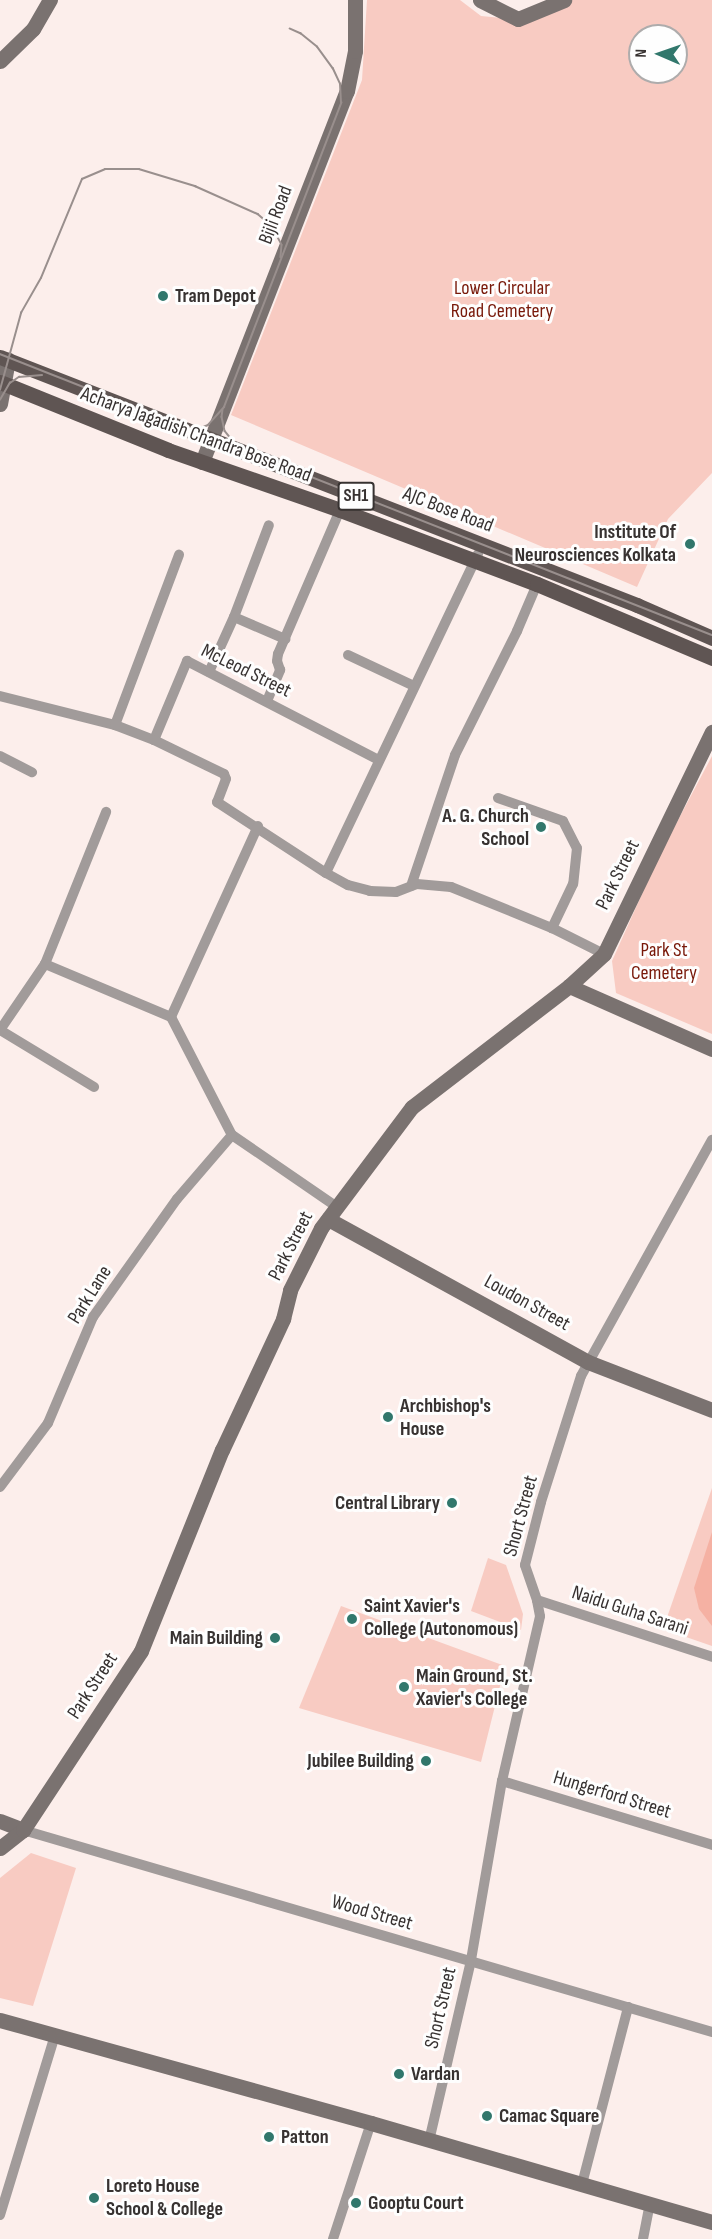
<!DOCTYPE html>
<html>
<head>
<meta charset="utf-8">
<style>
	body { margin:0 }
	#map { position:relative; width:712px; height:2239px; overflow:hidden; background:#fceeeb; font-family:"Sofia Sans Condensed",sans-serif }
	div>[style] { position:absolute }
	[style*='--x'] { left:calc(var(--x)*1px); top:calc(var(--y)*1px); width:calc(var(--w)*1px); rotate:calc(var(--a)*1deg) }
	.green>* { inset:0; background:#f8cbc2 }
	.water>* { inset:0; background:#f5b1a3 }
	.street>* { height:10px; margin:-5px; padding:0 5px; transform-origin:5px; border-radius:5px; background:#a19b9a }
	.secondary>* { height:15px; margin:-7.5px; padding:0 7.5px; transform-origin:7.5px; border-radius:7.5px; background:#7a7270 }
	.primary>* { height:15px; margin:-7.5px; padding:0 7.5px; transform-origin:7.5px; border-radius:7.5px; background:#5f5553 }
	.tram>* { height:1.5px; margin:-0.75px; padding:0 0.75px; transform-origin:0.75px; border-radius:0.75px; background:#998f8d }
	.dots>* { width:16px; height:16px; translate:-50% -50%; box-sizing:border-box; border:3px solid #fefefe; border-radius:50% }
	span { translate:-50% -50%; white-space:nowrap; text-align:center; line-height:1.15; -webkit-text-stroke:6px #fefefe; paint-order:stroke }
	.shield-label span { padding:2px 4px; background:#fefefe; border:2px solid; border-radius:4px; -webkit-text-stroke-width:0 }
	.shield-label { font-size:18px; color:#373231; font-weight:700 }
	.street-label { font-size:20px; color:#373231 }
	.park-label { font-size:20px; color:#781809 }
	.poi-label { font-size:20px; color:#373231; font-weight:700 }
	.left { translate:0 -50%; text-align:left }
	.right { translate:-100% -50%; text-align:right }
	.north { position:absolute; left:628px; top:24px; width:60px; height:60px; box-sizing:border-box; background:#fefefe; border:2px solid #aeacac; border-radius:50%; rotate:272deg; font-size:16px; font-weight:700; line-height:24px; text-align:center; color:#373231 }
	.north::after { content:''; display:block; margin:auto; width:21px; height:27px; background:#31776c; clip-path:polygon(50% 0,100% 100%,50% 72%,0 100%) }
</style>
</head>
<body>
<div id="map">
	<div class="green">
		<i style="clip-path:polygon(evenodd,367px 0,460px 0,481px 16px,513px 19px,559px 0,712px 0,712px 473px,668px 519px,637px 587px,231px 415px,362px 80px,367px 0,640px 36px,676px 36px,676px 72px,640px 72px,640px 36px)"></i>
		<i style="clip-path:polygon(712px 756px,712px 1034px,616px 993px,612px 961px,659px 856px)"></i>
		<i style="clip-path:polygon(712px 1488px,712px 1646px,663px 1629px)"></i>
		<i style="clip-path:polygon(488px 1558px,506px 1565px,523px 1614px,521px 1630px,471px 1611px)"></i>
		<i style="clip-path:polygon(341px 1606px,505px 1666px,481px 1762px,299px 1708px)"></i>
		<i style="clip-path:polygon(31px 1853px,76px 1868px,33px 2006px,0 1998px,0 1878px)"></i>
	</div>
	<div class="water">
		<i style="clip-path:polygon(712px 1532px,712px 1626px,699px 1609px,694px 1588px)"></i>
	</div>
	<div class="street">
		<i style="--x:478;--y:554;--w:353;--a:115.5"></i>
		<i style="--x:326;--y:873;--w:25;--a:29"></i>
		<i style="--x:348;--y:885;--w:23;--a:15"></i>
		<i style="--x:370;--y:891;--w:26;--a:2"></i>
		<i style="--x:396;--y:892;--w:22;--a:-21"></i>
		<i style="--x:417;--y:884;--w:34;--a:5"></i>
		<i style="--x:451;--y:887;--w:109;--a:22.1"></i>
		<i style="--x:552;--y:928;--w:58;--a:26.6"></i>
		<i style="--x:234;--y:617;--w:56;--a:23.3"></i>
		<i style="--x:348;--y:655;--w:73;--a:25.2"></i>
		<i style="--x:209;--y:672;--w:60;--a:-65.6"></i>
		<i style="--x:234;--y:617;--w:98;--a:-69.2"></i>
		<i style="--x:0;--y:696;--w:119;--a:14.2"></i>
		<i style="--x:115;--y:725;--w:42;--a:21"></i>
		<i style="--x:154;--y:740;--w:86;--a:-67.3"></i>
		<i style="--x:187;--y:661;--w:216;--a:27.3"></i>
		<i style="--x:267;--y:701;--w:34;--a:-67"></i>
		<i style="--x:280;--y:670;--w:9;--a:-108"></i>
		<i style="--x:277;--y:661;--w:7;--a:-82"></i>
		<i style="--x:278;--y:654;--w:157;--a:-66.7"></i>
		<i style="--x:115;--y:725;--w:182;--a:-69.4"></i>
		<i style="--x:154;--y:740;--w:78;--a:25.9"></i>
		<i style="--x:224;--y:774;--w:5;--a:68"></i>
		<i style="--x:226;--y:779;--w:25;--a:111"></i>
		<i style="--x:217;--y:802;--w:130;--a:33.1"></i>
		<i style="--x:0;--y:756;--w:36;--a:27"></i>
		<i style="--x:498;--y:798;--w:69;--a:19.5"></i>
		<i style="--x:563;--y:821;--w:30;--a:63"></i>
		<i style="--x:577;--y:848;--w:36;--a:96"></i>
		<i style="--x:573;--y:884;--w:49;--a:115.5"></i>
		<i style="--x:258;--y:826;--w:210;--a:114.5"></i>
		<i style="--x:171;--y:1017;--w:133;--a:62.7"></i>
		<i style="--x:232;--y:1135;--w:127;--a:34.4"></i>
		<i style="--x:411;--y:886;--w:138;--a:-71.4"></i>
		<i style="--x:455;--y:755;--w:139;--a:-63.4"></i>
		<i style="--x:517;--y:631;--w:51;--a:-66.9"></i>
		<i style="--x:45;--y:964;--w:164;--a:-68.1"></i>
		<i style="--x:0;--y:1030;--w:80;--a:-55.7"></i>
		<i style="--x:45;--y:964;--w:137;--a:22.8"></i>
		<i style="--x:0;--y:1030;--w:110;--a:31.2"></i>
		<i style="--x:0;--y:1487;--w:80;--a:-53.1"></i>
		<i style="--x:48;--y:1423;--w:115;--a:-67"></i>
		<i style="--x:93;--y:1317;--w:145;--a:-54.6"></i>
		<i style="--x:177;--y:1199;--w:84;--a:-49.3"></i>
		<i style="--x:537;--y:1600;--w:184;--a:18"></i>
		<i style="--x:502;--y:1781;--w:220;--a:16.9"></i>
		<i style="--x:23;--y:1830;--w:718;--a:16.34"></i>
		<i style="--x:429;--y:2141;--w:186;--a:-76.9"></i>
		<i style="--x:471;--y:1960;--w:182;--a:-80.2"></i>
		<i style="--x:502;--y:1781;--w:169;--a:-77"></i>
		<i style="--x:540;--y:1616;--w:16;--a:-101"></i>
		<i style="--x:537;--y:1600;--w:37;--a:-109"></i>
		<i style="--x:525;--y:1565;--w:65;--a:-75.7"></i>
		<i style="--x:541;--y:1502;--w:132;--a:-72.4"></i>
		<i style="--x:581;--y:1376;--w:270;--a:-61"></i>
		<i style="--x:582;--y:2184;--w:183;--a:-75.4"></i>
		<i style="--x:0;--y:2215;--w:188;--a:-73"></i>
		<i style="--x:333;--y:2239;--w:122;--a:-71.9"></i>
		<i style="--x:643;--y:2239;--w:37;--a:-79"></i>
	</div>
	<div class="secondary">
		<i style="--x:480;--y:0;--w:42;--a:26.6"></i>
		<i style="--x:518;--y:19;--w:50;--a:-22.4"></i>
		<i style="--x:0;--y:61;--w:46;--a:-44.1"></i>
		<i style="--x:33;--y:29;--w:34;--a:-60"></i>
		<i style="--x:0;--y:404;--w:45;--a:-79.7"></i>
		<i style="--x:202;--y:462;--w:398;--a:-68.7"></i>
		<i style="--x:347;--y:91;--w:41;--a:-78.7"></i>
		<i style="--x:355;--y:51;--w:51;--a:-90"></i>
		<i style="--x:569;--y:986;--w:156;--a:23.8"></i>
		<i style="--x:328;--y:1219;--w:297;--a:28.8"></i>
		<i style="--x:588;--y:1362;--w:133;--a:21.2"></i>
		<i style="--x:0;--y:1821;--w:25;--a:21"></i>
		<i style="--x:0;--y:1848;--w:29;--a:-38"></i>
		<i style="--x:23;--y:1830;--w:214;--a:-56.6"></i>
		<i style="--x:141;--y:1651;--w:217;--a:-68.1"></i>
		<i style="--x:222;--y:1450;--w:145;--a:-65"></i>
		<i style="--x:283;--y:1319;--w:30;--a:-76"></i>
		<i style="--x:290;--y:1290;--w:69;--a:-63.4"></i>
		<i style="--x:321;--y:1228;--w:151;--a:-53.1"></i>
		<i style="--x:412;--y:1107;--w:198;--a:-37.6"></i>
		<i style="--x:569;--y:986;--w:47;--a:-42.4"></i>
		<i style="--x:604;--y:954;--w:247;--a:-64.1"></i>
		<i style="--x:0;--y:2020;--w:385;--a:15.5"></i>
		<i style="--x:371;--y:2123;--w:355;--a:16.2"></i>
	</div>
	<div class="primary">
		<i style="--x:0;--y:357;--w:684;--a:21.27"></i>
		<i style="--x:637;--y:605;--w:82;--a:23.7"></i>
		<i style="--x:0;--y:382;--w:181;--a:22"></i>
		<i style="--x:168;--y:450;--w:182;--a:19.2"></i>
		<i style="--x:340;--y:510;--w:210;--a:20.6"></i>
		<i style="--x:537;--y:584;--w:190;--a:22.9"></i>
	</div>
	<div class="tram">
		<i style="--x:0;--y:354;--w:765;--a:21.54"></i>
		<i style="--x:0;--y:390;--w:80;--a:-74.7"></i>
		<i style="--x:21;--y:313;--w:40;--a:-60.3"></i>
		<i style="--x:41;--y:278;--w:107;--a:-67.5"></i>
		<i style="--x:82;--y:179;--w:25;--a:-23"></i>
		<i style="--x:105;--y:169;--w:34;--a:0"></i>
		<i style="--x:139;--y:169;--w:59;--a:16.9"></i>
		<i style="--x:195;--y:186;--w:69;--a:24"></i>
		<i style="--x:258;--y:214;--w:18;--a:41"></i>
		<i style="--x:272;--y:226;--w:21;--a:62"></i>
		<i style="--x:282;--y:245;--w:12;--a:95"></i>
		<i style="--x:0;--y:400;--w:20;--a:-60"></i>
		<i style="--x:10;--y:383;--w:11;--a:-34"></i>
		<i style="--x:19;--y:377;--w:23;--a:-5"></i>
		<i style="--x:223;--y:410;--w:7;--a:98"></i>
		<i style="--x:222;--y:417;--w:14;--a:78"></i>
		<i style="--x:225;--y:431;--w:19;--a:51"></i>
		<i style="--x:191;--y:432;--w:18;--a:-22"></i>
		<i style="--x:208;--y:425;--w:24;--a:-48"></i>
		<i style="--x:224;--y:407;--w:326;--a:-68.9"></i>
		<i style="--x:341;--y:103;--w:19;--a:-93"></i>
		<i style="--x:340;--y:84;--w:17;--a:-115"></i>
		<i style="--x:333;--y:69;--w:27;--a:-126"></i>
		<i style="--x:317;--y:47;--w:21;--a:-141"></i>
		<i style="--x:301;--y:34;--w:12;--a:-156"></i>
	</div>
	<div class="dots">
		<i style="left:163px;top:296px;background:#31776c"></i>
		<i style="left:690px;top:544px;background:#31776c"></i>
		<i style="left:541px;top:827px;background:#31776c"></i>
		<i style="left:388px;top:1417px;background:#31776c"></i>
		<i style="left:452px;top:1503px;background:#31776c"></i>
		<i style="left:352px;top:1619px;background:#31776c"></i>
		<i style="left:275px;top:1638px;background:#31776c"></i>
		<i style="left:404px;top:1687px;background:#31776c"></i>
		<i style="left:426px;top:1761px;background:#31776c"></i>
		<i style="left:399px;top:2074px;background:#31776c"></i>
		<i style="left:487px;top:2116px;background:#31776c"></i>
		<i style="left:269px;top:2137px;background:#31776c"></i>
		<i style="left:94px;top:2198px;background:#31776c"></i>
		<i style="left:356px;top:2203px;background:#31776c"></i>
	</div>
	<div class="shield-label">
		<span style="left:356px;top:496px">SH1</span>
	</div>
	<div class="street-label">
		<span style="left:276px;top:215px;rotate:-69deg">Bijli Road</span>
		<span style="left:196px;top:435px;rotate:20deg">Acharya Jagadish Chandra Bose Road</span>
		<span style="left:448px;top:510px;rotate:21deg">AJC Bose Road</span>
		<span style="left:246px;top:671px;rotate:26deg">McLeod Street</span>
		<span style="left:618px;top:875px;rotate:-64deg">Park Street</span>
		<span style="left:291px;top:1246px;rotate:-63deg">Park Street</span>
		<span style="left:90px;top:1295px;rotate:-58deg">Park Lane</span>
		<span style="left:527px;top:1303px;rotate:29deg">Loudon Street</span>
		<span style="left:521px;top:1516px;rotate:-75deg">Short Street</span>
		<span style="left:630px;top:1611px;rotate:18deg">Naidu Guha Sarani</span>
		<span style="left:93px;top:1686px;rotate:-57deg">Park Street</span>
		<span style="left:612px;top:1795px;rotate:17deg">Hungerford Street</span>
		<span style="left:372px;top:1913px;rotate:16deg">Wood Street</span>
		<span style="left:441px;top:2008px;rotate:-77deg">Short Street</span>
	</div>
	<div class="park-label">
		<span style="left:502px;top:300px">Lower Circular<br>Road Cemetery</span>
		<span style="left:664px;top:962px">Park St<br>Cemetery</span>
	</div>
	<div class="poi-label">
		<span class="left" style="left:175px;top:296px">Tram Depot</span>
		<span class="right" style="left:676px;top:544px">Institute Of<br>Neurosciences Kolkata</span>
		<span class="right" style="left:529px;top:828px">A. G. Church<br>School</span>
		<span class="left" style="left:400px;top:1418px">Archbishop's<br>House</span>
		<span class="right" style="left:440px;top:1503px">Central Library</span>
		<span class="left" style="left:364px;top:1618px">Saint Xavier's<br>College (Autonomous)</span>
		<span class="right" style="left:263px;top:1638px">Main Building</span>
		<span class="left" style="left:416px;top:1688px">Main Ground, St.<br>Xavier's College</span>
		<span class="right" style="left:414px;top:1761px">Jubilee Building</span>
		<span class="left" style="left:411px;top:2074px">Vardan</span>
		<span class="left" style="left:499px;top:2116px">Camac Square</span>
		<span class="left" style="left:281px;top:2137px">Patton</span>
		<span class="left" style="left:106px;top:2198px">Loreto House<br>School &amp; College</span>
		<span class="left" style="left:368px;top:2203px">Gooptu Court</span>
	</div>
	<div class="north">N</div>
</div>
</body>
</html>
